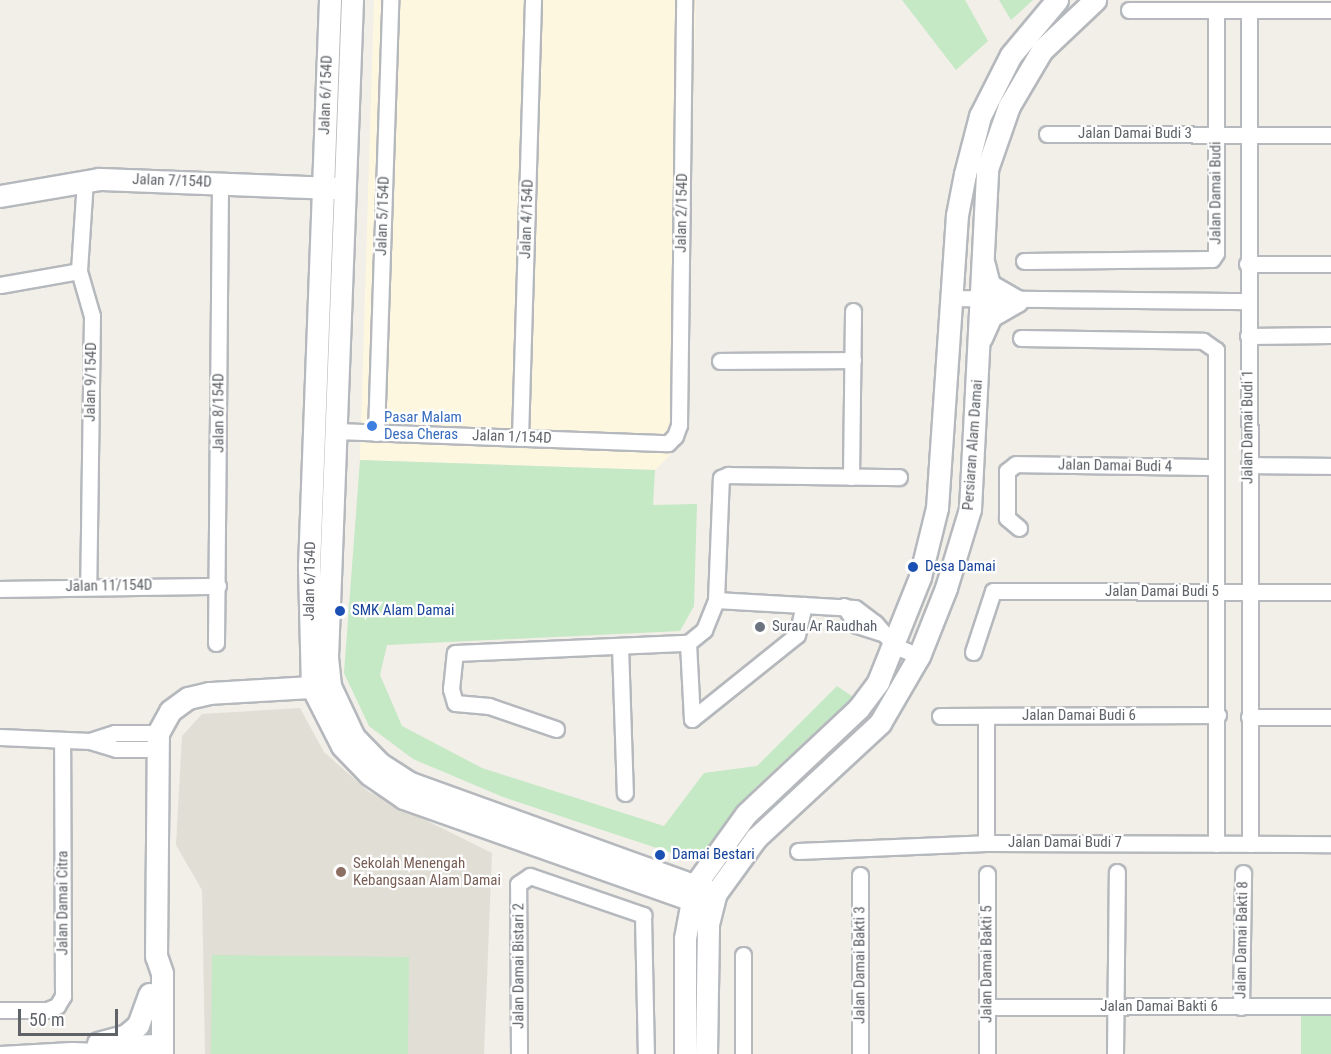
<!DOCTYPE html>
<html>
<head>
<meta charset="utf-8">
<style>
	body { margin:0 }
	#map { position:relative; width:1331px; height:1054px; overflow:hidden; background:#f1efe8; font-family:"Roboto Condensed",sans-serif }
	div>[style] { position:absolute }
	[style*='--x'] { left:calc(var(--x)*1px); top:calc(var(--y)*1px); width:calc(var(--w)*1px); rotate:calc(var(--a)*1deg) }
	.commercial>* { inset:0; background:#fef7e0 }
	.education>* { inset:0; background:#e1ded6 }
	.green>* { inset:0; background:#c5e8c5 }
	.roads { filter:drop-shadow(2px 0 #b5b8bc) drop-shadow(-2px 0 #b5b8bc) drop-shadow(0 2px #b5b8bc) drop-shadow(0 -2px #b5b8bc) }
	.street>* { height:15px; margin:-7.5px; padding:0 7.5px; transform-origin:7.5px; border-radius:7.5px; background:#fff }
	.secondary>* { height:21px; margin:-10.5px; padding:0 10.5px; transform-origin:10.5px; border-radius:10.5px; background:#fff }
	.dots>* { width:16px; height:16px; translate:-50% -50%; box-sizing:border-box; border:3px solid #fff; border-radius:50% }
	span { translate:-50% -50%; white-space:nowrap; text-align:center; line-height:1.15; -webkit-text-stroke:4.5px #fff; paint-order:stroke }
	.street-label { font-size:15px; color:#5f6368 }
	.shop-label { font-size:15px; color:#366cbe }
	.left { translate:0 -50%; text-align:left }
	.transit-label { font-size:15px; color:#164399 }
	.worship-label { font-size:15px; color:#5b616d }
	.education-label { font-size:15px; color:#785e54 }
	.scale { position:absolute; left:18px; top:1009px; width:100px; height:27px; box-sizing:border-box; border:3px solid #5f6368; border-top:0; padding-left:8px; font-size:18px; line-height:21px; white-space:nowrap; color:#5f6368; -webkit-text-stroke:4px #fff; paint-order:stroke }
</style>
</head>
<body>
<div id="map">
	<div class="commercial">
		<i style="clip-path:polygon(374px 0,696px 0,683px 442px,655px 470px,360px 460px)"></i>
	</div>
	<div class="education">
		<i style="clip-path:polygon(300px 708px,324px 752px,369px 792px,492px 853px,484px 1054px,205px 1054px,202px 890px,176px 845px,182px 736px,202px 714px)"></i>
	</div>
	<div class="green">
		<i style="clip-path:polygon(902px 0,965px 0,988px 41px,956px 70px)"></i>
		<i style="clip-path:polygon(999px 0,1033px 0,1011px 20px)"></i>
		<i style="clip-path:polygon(360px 460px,655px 470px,653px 505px,697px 504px,694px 606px,680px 631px,387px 645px,380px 675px,402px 726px,482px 768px,664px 826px,704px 773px,757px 766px,837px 686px,853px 697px,754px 789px,696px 861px,503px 797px,413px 759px,369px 726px,344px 673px)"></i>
		<i style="clip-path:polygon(212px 955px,409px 957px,408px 1054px,211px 1054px)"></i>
		<i style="clip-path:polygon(1331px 1015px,1331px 1054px,1301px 1054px,1301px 1016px)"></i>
	</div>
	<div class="roads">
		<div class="street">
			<i style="--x:1129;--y:10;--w:202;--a:0"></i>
			<i style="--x:1249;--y:10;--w:834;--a:89.93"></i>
			<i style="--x:1047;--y:134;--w:284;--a:0.2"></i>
			<i style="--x:85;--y:180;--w:91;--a:93.8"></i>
			<i style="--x:79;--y:271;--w:47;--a:73.9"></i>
			<i style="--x:92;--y:316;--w:271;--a:90.8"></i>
			<i style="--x:1024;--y:261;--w:188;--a:-0.6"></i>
			<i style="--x:1212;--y:259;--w:7;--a:-56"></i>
			<i style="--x:1216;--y:253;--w:243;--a:-90"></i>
			<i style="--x:1247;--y:264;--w:84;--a:0"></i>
			<i style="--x:0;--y:285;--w:80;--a:-10"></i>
			<i style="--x:953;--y:298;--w:294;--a:0.6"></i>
			<i style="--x:1248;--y:336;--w:83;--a:-0.7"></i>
			<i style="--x:1021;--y:338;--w:182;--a:0.9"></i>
			<i style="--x:1203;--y:341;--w:16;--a:35"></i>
			<i style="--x:1216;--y:350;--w:494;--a:90"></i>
			<i style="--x:720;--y:361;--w:133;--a:-0.4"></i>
			<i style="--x:336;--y:431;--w:332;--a:2.1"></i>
			<i style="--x:668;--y:443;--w:10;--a:-45"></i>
			<i style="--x:675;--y:436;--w:12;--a:-70"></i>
			<i style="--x:679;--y:425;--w:425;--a:-89.3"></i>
			<i style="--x:376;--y:433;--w:433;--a:-88.1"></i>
			<i style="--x:520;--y:438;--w:438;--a:-88.3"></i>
			<i style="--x:1249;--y:465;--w:82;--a:0.7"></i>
			<i style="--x:851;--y:477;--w:166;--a:-89.3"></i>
			<i style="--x:1019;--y:528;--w:16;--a:-140"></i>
			<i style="--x:1007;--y:518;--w:47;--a:-90"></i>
			<i style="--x:1007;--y:471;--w:11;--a:-38"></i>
			<i style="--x:1016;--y:464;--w:199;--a:0.9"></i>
			<i style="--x:0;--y:589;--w:218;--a:-0.8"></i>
			<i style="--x:716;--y:600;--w:139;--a:3.3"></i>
			<i style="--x:855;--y:608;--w:25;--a:37"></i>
			<i style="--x:875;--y:623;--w:30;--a:49"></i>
			<i style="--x:895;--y:646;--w:26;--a:23"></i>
			<i style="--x:844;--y:606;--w:23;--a:56"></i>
			<i style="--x:857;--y:625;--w:28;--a:18"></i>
			<i style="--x:216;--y:643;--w:460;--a:-89.5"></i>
			<i style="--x:688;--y:643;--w:76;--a:87"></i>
			<i style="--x:692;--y:719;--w:134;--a:-38.7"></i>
			<i style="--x:797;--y:635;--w:31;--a:-77"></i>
			<i style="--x:620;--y:646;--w:147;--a:88.1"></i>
			<i style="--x:973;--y:652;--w:64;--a:-71.8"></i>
			<i style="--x:993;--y:591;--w:338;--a:0.2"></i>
			<i style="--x:940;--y:716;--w:278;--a:-0.2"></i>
			<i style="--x:986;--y:716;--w:127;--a:90"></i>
			<i style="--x:1249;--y:717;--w:82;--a:0"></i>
			<i style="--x:556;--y:729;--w:71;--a:-161.1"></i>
			<i style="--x:489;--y:706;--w:34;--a:-175"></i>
			<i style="--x:455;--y:703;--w:15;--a:-106"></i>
			<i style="--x:451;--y:689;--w:36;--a:-84"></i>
			<i style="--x:455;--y:653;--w:233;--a:-2.5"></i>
			<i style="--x:688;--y:643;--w:21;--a:-39"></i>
			<i style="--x:704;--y:630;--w:32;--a:-68"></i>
			<i style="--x:716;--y:600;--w:122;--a:-87.7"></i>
			<i style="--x:721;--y:478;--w:8;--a:-23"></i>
			<i style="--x:728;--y:475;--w:171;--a:0.7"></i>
			<i style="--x:0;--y:737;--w:90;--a:2.5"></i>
			<i style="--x:90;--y:741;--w:26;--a:-18"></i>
			<i style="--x:115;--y:733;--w:43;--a:0"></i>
			<i style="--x:90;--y:741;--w:27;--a:17"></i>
			<i style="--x:116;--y:749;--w:42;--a:0"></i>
			<i style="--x:798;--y:851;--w:188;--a:-2.4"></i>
			<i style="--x:986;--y:843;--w:345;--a:0.2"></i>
			<i style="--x:987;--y:874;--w:180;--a:90"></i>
			<i style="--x:743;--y:955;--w:99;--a:90"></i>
			<i style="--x:987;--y:1007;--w:344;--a:-0.2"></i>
			<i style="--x:1241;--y:1007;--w:134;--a:-89.1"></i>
			<i style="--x:0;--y:1010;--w:47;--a:0"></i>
			<i style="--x:47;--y:1010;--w:11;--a:-22"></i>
			<i style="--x:57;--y:1006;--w:12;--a:-59"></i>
			<i style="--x:63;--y:996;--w:255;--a:-90.2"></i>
			<i style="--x:115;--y:1043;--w:47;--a:-1.2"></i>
			<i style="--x:0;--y:1054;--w:71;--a:-3.2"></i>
			<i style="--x:71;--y:1050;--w:91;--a:1.9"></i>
			<i style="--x:519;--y:1054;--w:170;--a:-90.3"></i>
			<i style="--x:518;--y:884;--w:14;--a:-34"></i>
			<i style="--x:530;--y:876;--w:120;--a:19"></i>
			<i style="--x:643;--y:915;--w:139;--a:88.8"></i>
			<i style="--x:860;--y:1054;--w:179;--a:-90"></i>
			<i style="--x:1115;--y:1054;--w:182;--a:-89.4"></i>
		</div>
		<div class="secondary">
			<i style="--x:330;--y:0;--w:566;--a:92.12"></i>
			<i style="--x:309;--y:566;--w:121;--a:88.6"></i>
			<i style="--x:312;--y:687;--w:66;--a:63"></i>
			<i style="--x:342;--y:746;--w:39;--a:46"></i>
			<i style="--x:369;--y:774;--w:42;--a:34.4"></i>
			<i style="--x:404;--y:798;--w:317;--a:19.5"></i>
			<i style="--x:352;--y:0;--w:657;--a:92.18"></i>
			<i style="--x:327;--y:657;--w:29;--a:84"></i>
			<i style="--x:330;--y:686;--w:56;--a:64.8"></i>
			<i style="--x:354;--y:737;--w:36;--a:46"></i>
			<i style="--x:379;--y:763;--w:37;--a:33"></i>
			<i style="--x:410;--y:783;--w:316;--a:19.8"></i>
			<i style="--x:0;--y:196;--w:100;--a:-9.7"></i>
			<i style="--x:99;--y:179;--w:236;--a:2.2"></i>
			<i style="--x:981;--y:338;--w:24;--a:-66"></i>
			<i style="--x:991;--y:316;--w:30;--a:-30"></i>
			<i style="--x:1017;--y:301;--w:32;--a:-150"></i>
			<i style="--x:989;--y:285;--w:21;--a:-104"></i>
			<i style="--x:98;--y:1043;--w:28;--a:-15"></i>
			<i style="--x:125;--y:1036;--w:17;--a:-40"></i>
			<i style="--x:138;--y:1025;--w:33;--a:-70"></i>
			<i style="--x:162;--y:1054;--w:81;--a:-90"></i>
			<i style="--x:162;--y:973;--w:18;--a:-109"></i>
			<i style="--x:156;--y:956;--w:223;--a:-89.5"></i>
			<i style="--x:158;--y:733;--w:25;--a:-61"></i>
			<i style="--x:170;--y:711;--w:22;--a:-36"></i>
			<i style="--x:188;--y:698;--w:22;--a:-13"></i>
			<i style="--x:209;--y:693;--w:117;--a:-3.4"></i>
			<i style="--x:685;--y:1054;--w:116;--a:-90"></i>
			<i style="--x:685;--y:938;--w:54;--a:-79.3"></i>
			<i style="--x:695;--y:885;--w:87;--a:-54.3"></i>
			<i style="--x:746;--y:814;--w:154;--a:-43.2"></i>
			<i style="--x:858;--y:709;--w:34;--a:-53"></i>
			<i style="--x:878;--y:682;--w:113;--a:-68.2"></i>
			<i style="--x:920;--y:577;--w:71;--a:-76.2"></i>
			<i style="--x:937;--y:508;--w:294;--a:-86.1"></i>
			<i style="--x:957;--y:215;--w:42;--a:-79"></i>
			<i style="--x:965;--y:174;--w:60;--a:-75.5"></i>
			<i style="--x:980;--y:116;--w:68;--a:-63.1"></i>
			<i style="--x:1011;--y:55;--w:72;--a:-50.1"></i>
			<i style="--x:706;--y:1054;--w:130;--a:-89.1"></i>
			<i style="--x:708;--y:924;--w:32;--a:-76"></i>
			<i style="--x:716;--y:893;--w:68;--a:-54"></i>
			<i style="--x:756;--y:838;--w:169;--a:-42.8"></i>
			<i style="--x:880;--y:723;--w:78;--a:-59.8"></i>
			<i style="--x:919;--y:656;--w:73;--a:-68.3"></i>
			<i style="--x:946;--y:588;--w:83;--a:-73.1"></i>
			<i style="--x:970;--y:509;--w:340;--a:-87.1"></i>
			<i style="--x:987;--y:169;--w:67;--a:-70.8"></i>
			<i style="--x:1009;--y:106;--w:65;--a:-59.5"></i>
			<i style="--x:1042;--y:50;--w:73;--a:-43.3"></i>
		</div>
	</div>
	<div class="dots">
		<i style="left:372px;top:426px;background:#3f7fe0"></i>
		<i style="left:913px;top:567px;background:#1a4fb4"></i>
		<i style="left:340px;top:611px;background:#1a4fb4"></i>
		<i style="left:760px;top:627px;background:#6b7280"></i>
		<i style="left:660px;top:855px;background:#1a4fb4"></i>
		<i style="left:341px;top:872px;background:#8d6e63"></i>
	</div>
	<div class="street-label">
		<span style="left:326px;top:95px;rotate:-88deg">Jalan 6/154D</span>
		<span style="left:1135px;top:134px">Jalan Damai Budi 3</span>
		<span style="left:172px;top:181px;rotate:2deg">Jalan 7/154D</span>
		<span style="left:1216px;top:193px;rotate:-90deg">Jalan Damai Budi</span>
		<span style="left:682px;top:213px;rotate:-89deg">Jalan 2/154D</span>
		<span style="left:383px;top:216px;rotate:-88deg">Jalan 5/154D</span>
		<span style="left:527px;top:219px;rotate:-88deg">Jalan 4/154D</span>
		<span style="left:91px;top:382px;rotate:-89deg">Jalan 9/154D</span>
		<span style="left:219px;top:413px;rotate:-90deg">Jalan 8/154D</span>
		<span style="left:1248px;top:427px;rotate:-90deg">Jalan Damai Budi 1</span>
		<span style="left:512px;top:437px;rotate:2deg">Jalan 1/154D</span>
		<span style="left:973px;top:445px;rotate:-86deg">Persiaran Alam Damai</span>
		<span style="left:1115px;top:466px;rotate:1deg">Jalan Damai Budi 4</span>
		<span style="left:310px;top:581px;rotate:-89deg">Jalan 6/154D</span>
		<span style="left:109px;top:586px;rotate:-1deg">Jalan 11/154D</span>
		<span style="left:1162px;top:592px">Jalan Damai Budi 5</span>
		<span style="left:1079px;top:716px">Jalan Damai Budi 6</span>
		<span style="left:1065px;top:843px">Jalan Damai Budi 7</span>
		<span style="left:63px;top:903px;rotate:-90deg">Jalan Damai Citra</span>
		<span style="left:1242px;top:940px;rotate:-89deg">Jalan Damai Bakti 8</span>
		<span style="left:987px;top:964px;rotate:-90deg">Jalan Damai Bakti 5</span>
		<span style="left:860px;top:965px;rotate:-90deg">Jalan Damai Bakti 3</span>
		<span style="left:519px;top:966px;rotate:-90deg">Jalan Damai Bistari 2</span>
		<span style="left:1159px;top:1007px">Jalan Damai Bakti 6</span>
	</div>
	<div class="shop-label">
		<span class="left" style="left:384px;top:426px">Pasar Malam<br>Desa Cheras</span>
	</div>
	<div class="transit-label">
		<span class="left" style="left:925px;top:567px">Desa Damai</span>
		<span class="left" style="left:352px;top:611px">SMK Alam Damai</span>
		<span class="left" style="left:672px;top:855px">Damai Bestari</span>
	</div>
	<div class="worship-label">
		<span class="left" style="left:772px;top:627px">Surau Ar Raudhah</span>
	</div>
	<div class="education-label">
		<span class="left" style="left:353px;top:872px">Sekolah Menengah<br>Kebangsaan Alam Damai</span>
	</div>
	<div class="scale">50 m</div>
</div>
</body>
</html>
